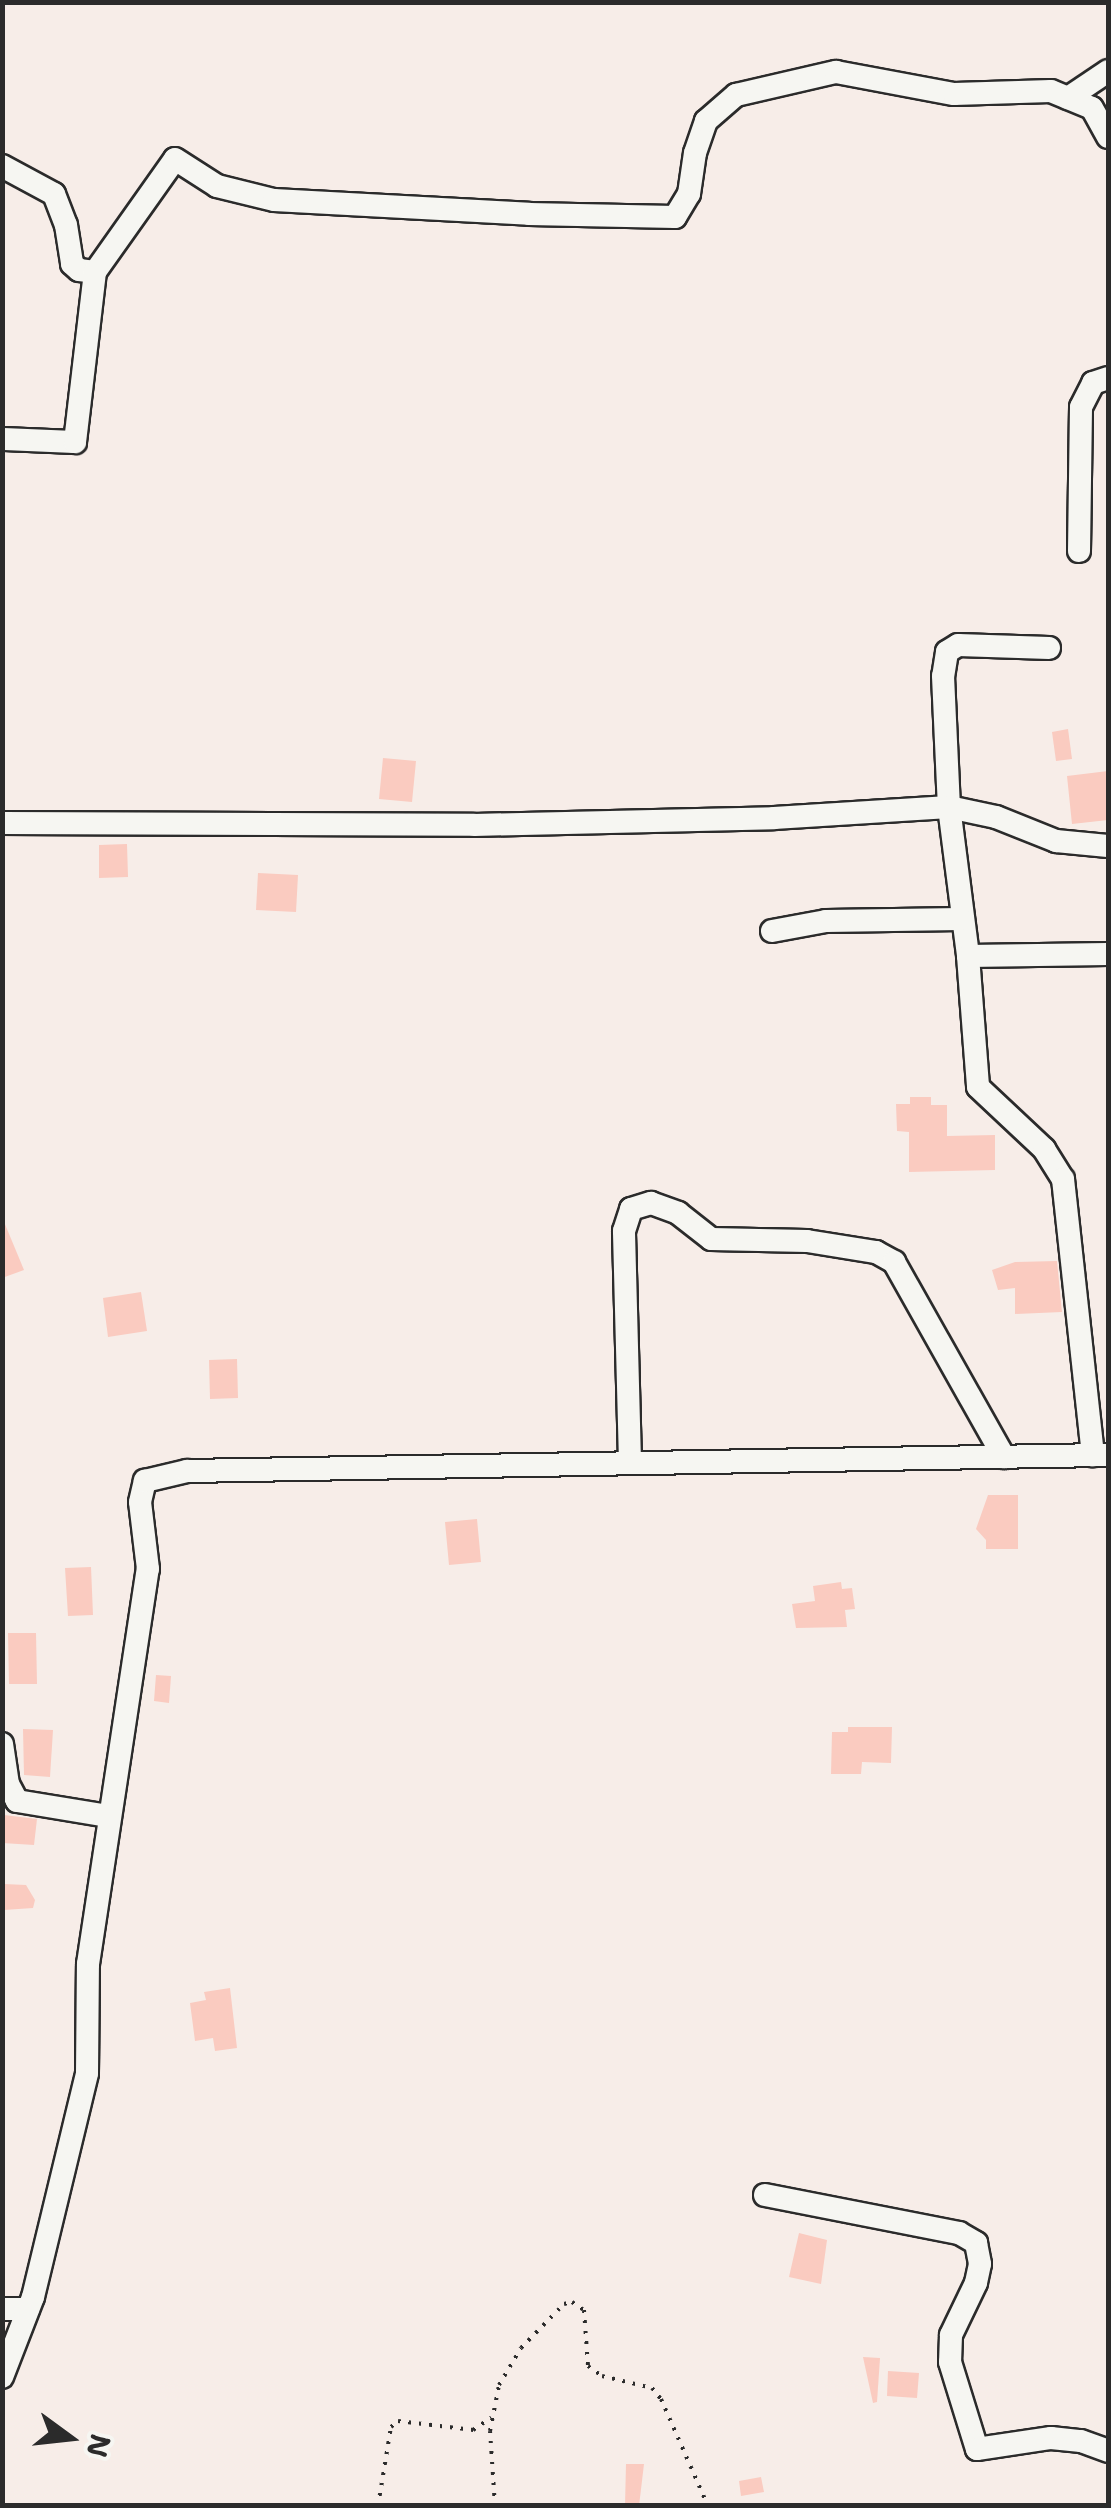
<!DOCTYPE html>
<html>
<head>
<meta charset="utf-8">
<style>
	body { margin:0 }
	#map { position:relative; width:1111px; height:2508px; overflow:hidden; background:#f7ede8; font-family:"Shantell Sans",sans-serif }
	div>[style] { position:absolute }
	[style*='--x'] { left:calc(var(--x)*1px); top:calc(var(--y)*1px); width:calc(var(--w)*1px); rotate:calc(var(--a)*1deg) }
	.building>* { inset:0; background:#facbc0 }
	.path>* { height:4px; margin-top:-2px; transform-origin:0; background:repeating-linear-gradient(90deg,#2b2b2b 0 2.5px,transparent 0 10.5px) }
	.roads { filter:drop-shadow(2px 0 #2b2b2b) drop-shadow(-2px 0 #2b2b2b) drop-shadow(0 2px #2b2b2b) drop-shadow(0 -2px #2b2b2b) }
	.minor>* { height:22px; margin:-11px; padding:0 11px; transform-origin:11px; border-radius:11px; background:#f6f6f2 }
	span { translate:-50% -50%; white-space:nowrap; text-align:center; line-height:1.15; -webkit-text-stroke:9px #f6f6f2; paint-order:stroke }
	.frame { position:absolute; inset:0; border:5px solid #2b2b2b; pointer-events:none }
	.north { position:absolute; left:20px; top:2388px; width:100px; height:100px; -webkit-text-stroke:8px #f6f6f2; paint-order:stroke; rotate:105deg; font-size:28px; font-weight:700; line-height:40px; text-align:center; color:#2b2b2b }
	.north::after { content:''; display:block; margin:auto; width:35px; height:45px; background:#2b2b2b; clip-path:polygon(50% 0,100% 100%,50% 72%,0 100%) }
</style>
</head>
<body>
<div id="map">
	<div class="building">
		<i style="clip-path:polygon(1068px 729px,1072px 759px,1056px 761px,1052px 732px)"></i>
		<i style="clip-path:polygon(383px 758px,416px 761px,412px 802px,379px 799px)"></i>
		<i style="clip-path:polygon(1108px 771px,1108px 820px,1072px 824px,1067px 776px)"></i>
		<i style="clip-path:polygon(127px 844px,128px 877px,99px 878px,99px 845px)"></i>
		<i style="clip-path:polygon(258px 873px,298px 875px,296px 912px,256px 910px)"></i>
		<i style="clip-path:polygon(910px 1097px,931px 1097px,931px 1105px,947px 1105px,947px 1136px,995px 1135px,995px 1170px,909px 1172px,909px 1132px,897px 1131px,896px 1104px,910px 1104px)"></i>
		<i style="clip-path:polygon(2px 1217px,24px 1270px,2px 1278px)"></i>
		<i style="clip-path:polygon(1057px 1261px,1062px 1312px,1015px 1314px,1015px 1288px,998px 1290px,992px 1270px,1015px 1262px)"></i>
		<i style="clip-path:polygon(141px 1292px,147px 1331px,108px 1337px,103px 1298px)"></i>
		<i style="clip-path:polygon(237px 1359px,238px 1398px,210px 1399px,209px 1360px)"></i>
		<i style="clip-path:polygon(988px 1495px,1018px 1495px,1018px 1549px,986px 1549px,986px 1540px,976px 1529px)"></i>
		<i style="clip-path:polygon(477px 1519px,481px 1562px,449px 1565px,445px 1522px)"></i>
		<i style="clip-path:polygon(91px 1567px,93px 1615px,68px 1616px,65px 1568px)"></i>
		<i style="clip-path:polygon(841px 1582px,842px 1589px,852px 1588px,855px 1609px,845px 1610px,847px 1627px,796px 1628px,792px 1604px,815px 1601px,813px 1586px)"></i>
		<i style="clip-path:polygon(8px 1633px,36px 1633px,37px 1684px,9px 1684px)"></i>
		<i style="clip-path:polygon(156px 1675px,171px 1676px,169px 1703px,154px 1701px)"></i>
		<i style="clip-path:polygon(848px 1727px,892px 1727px,891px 1763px,862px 1762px,861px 1774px,831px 1774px,832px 1732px,848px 1732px)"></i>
		<i style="clip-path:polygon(23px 1729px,53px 1730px,50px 1777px,24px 1775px)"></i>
		<i style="clip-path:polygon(4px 1815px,37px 1819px,34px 1845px,2px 1843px)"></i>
		<i style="clip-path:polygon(4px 1884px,26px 1885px,35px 1900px,33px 1908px,4px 1910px)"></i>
		<i style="clip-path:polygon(230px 1988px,237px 2048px,215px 2051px,213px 2038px,195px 2041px,190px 2003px,206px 2000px,204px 1992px)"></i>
		<i style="clip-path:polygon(799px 2233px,827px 2240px,821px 2284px,789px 2277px)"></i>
		<i style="clip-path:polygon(863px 2357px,880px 2358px,877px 2402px,873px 2403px)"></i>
		<i style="clip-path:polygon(888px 2371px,919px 2373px,917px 2398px,887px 2396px)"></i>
		<i style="clip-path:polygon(626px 2464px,644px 2464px,639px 2506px,625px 2506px)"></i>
		<i style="clip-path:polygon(761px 2477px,764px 2492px,741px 2496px,739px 2481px)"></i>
	</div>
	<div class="path">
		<i style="--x:378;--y:2506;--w:80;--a:-80.7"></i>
		<i style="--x:391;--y:2427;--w:9;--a:-41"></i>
		<i style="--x:398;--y:2421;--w:76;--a:6.8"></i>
		<i style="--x:473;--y:2430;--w:22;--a:-34"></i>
		<i style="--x:495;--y:2506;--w:75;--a:-93.8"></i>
		<i style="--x:490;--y:2431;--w:47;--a:-78.9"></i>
		<i style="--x:499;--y:2385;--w:43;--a:-59.3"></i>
		<i style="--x:521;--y:2348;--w:62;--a:-45.7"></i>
		<i style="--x:564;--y:2304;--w:8;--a:-14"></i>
		<i style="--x:572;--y:2302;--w:14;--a:34"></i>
		<i style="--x:584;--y:2310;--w:56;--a:85.9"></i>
		<i style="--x:588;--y:2366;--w:17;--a:36"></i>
		<i style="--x:602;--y:2376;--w:51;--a:13.5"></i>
		<i style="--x:652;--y:2388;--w:14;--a:51"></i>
		<i style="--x:661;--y:2399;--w:117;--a:66.3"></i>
	</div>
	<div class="roads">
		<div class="minor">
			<i style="--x:1068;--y:98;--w:48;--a:-34"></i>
			<i style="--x:2;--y:166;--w:59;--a:28.3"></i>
			<i style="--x:54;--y:194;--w:33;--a:69"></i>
			<i style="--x:66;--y:225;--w:39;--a:81"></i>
			<i style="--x:72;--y:264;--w:9;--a:41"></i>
			<i style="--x:79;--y:270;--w:16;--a:7"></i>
			<i style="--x:2;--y:439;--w:73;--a:2.4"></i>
			<i style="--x:75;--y:442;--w:171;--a:-83.3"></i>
			<i style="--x:95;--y:272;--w:138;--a:-54.7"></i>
			<i style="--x:175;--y:159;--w:50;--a:32.7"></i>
			<i style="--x:217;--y:186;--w:59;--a:13.8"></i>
			<i style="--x:274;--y:200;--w:255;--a:3.1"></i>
			<i style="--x:529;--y:214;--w:146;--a:1.2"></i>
			<i style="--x:675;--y:217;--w:27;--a:-59"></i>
			<i style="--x:689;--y:194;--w:41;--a:-81.7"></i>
			<i style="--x:695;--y:153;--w:34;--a:-71"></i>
			<i style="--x:706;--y:121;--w:40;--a:-41"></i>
			<i style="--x:736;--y:95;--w:103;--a:-13"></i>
			<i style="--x:836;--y:72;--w:120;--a:10.6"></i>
			<i style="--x:954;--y:94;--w:97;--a:-1.8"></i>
			<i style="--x:1051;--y:91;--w:44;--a:22.5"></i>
			<i style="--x:1092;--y:108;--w:33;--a:61"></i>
			<i style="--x:1079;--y:551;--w:144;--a:-89.2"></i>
			<i style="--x:1081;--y:407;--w:27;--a:-63"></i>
			<i style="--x:1093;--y:383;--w:16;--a:-18"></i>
			<i style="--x:1049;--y:648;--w:91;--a:-178.1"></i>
			<i style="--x:958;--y:645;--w:13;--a:148"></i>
			<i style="--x:947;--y:652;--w:24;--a:99"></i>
			<i style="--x:943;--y:676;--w:131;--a:87.4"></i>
			<i style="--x:949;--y:807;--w:150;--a:82.7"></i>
			<i style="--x:968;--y:956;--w:131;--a:85.6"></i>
			<i style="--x:978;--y:1087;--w:91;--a:43.2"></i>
			<i style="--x:1044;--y:1149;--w:36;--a:58"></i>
			<i style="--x:1063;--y:1179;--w:278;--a:83.8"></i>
			<i style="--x:2;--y:823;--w:472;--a:0.2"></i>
			<i style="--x:474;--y:825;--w:300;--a:-1.3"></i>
			<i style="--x:774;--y:818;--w:175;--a:-3.6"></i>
			<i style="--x:949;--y:807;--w:48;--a:12"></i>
			<i style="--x:996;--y:817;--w:65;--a:21.8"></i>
			<i style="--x:1056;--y:841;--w:52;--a:5.5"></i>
			<i style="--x:772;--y:931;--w:55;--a:-10.5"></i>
			<i style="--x:826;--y:921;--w:135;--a:-0.8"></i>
			<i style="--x:968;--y:956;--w:140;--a:-0.8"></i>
			<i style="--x:630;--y:1462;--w:231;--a:-91.5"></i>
			<i style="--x:624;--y:1231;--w:23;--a:-72"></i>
			<i style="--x:631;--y:1209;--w:21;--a:-17"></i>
			<i style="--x:651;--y:1203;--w:29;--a:20"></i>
			<i style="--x:678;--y:1213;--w:42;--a:38.2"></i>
			<i style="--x:711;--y:1239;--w:96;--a:1.2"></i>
			<i style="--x:807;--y:1241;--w:70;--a:9.1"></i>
			<i style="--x:876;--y:1252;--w:21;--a:29"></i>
			<i style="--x:894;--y:1262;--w:224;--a:60.6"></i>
			<i style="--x:2;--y:1744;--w:40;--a:81.5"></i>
			<i style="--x:8;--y:1784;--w:19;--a:62"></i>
			<i style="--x:17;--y:1801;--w:93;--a:9.3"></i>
			<i style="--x:765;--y:2195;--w:198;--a:11.1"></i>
			<i style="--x:959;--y:2233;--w:20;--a:30"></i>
			<i style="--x:976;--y:2243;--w:21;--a:79"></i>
			<i style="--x:980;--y:2264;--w:19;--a:102"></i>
			<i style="--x:976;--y:2283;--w:58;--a:115.7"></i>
			<i style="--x:951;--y:2335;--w:27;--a:92"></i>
			<i style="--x:950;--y:2362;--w:91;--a:72.8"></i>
			<i style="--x:977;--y:2449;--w:75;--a:-8.5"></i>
			<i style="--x:1051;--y:2438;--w:30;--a:6"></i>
			<i style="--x:1081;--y:2441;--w:29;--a:20"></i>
			<i style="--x:2;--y:2309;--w:26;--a:0"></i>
			<i style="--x:2;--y:2377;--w:86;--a:-68.8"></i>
			<i style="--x:33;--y:2297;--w:230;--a:-76.4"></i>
			<i style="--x:87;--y:2073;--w:109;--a:-89.5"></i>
			<i style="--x:88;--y:1964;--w:400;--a:-81.4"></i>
			<i style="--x:148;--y:1569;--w:67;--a:-96.8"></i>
			<i style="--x:140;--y:1502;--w:22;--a:-77"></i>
			<i style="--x:145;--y:1481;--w:43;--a:-13.4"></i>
			<i style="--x:187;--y:1471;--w:921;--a:-1"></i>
		</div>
	</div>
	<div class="frame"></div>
	<div class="north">N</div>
</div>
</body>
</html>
